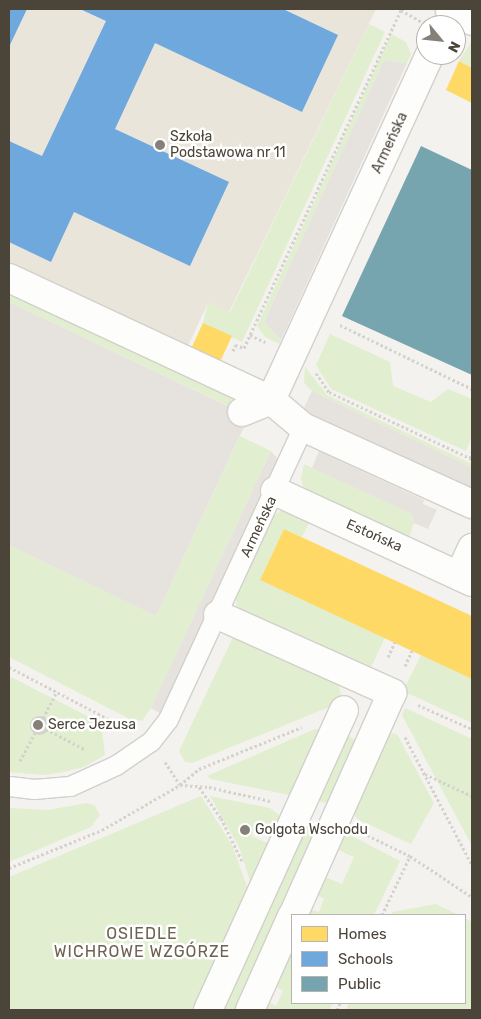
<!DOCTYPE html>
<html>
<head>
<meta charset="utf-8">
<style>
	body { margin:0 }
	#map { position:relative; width:481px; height:1019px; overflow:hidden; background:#f4f2ee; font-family:Rubik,sans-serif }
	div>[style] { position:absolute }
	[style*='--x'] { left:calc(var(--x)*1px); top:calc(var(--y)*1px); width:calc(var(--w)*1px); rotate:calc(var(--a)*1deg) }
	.education>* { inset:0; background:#eae5da }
	.green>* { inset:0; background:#e1eecf }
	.parking>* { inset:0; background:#e6e3df }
	.homes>* { inset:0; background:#ffd966 }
	.schools>* { inset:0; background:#6fa8dc }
	.public>* { inset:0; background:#76a5af }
	.path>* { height:3px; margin-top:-1.5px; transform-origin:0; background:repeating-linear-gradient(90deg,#d3d2cc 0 2.5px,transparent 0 5px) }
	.path>.ring { margin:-1.5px; padding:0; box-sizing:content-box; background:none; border:3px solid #d3d2cc; border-radius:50% }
	.roads { filter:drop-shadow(1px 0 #d2d0cb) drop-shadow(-1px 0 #d2d0cb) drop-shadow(0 1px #d2d0cb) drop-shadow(0 -1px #d2d0cb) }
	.service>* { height:19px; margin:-9.5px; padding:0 9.5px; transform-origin:9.5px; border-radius:9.5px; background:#fdfdfc }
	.pedestrian>* { height:28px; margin:-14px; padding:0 14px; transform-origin:14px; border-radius:14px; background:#fdfdfc }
	.minor>* { height:28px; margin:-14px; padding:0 14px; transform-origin:14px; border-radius:14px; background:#fdfdfc }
	.dots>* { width:14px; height:14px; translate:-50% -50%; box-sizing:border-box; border:2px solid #fff; border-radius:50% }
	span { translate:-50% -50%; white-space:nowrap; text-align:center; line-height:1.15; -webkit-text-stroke:5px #fff; paint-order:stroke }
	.poi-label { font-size:14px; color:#4b4439 }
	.left { translate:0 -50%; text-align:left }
	.street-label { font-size:14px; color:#4b4439 }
	.quarter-label { font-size:16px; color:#6e6250; letter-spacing:1px }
	.frame { position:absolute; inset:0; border:10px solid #4b4439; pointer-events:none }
	.legend { position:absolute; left:291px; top:914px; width:175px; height:90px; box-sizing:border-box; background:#fff; border:1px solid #b7b4b0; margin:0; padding:6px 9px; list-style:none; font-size:15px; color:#4b4439 }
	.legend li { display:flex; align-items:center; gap:10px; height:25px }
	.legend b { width:25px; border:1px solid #b7b4b0 }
	.north { position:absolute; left:416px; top:15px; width:50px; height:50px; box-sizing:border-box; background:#fff; border:1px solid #b7b4b0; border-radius:50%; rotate:118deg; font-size:14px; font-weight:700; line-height:20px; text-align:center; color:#4b4439 }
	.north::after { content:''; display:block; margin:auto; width:18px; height:22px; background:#868178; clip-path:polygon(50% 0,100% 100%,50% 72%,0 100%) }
</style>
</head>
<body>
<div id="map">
	<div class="education">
		<i style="clip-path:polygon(9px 9px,376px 9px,229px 312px,208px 303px,186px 350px,9px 266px)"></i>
	</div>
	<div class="green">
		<i style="clip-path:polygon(369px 24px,385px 32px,242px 342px,203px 323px,208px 303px,230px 312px)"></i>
		<i style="clip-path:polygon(391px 34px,406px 42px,411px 54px,407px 63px,384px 60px,264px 322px,281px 340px,279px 344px,265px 337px,257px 326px)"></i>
		<i style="clip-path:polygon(472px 41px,472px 68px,459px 61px)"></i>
		<i style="clip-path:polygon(9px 292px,231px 397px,231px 407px,9px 302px)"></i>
		<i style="clip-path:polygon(330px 334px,390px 362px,393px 386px,431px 402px,448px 389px,472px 399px,472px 436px,466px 451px,331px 389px,316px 365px)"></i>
		<i style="clip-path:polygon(305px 367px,327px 395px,472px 464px,472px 468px,312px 391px,304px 383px)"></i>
		<i style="clip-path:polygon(240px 436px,271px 451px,151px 708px,142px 721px,130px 719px,9px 657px,9px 545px,156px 616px)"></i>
		<i style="clip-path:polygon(304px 464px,412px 514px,414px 523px,408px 541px,304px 491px,301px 478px)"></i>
		<i style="clip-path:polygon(282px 509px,311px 519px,302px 537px,284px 529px,260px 580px,385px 638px,369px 671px,237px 610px,236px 599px,273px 517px)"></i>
		<i style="clip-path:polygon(235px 633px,338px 683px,341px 695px,334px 705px,192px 763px,185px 762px,179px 751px)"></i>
		<i style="clip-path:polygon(421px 655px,472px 679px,472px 723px,403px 691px)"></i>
		<i style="clip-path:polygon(9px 676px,101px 723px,105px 755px,84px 767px,64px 772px,44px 775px,9px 772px)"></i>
		<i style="clip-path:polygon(405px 708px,472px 739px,472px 846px,402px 715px)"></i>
		<i style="clip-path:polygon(315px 729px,325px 730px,294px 796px,211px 779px,207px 776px)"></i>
		<i style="clip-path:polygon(390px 733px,397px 734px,434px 803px,411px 844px,357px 819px,353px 812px)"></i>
		<i style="clip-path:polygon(346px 735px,356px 740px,328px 803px,321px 802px,318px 799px)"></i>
		<i style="clip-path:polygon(201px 796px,232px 845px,250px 895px,199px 1010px,9px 1010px,9px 877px)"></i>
		<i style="clip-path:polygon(210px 796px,270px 808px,278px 814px,280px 820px,275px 840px,254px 830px,251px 836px,273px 845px,253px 890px,239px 847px)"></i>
		<i style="clip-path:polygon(87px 803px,95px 806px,100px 815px,91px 827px,9px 862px,9px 808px,48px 810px)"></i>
		<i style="clip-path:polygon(312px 823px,317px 828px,238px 1010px,218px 1010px,305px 824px)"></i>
		<i style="clip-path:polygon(343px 835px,350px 835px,400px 861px,374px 915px,306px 915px,309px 909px,319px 912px,324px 899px,315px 894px,323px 876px,342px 884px,354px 857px,336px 849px)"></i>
		<i style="clip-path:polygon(436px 904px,459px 915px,391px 915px,392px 912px)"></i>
		<i style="clip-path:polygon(465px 918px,472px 922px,472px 1010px,346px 1010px,349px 1003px,465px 1003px)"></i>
		<i style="clip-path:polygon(292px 945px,292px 1003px,333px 1003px,329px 1010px,263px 1010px,267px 1001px,276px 1006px,283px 991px,274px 986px)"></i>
	</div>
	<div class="parking">
		<i style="clip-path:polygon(384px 60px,407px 63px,281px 340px,264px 322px)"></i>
		<i style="clip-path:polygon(9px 302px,249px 416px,156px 616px,9px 545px)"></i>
		<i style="clip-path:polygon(312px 391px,472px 468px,472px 491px,303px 410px)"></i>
		<i style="clip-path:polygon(271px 451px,279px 460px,161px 714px,151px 708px)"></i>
		<i style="clip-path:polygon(319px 451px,424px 500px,423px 504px,437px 510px,428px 529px,414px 523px,412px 514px,312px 468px)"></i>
	</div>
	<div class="homes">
		<i style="clip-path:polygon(459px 61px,472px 68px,472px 103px,446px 90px)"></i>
		<i style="clip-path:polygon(203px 323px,232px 336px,219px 364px,190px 351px)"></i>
		<i style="clip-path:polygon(284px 529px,472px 616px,472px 679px,260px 580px)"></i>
	</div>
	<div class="schools">
		<i style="clip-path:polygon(9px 9px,27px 9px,9px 47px)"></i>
		<i style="clip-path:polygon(80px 9px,283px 9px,338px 35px,302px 112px,155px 43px,115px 129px,229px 182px,190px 266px,74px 212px,51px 262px,9px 242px,9px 141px,42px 156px,106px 21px)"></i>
	</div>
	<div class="public">
		<i style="clip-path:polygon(421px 146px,472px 170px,472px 375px,342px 316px)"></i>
	</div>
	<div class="path">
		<i style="--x:401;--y:10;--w:24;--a:30"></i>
		<i style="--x:340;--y:325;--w:147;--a:25.9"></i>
		<i style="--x:250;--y:335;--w:17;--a:25"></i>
		<i style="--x:233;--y:351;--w:6;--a:-72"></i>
		<i style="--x:235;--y:345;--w:9;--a:18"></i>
		<i style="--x:244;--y:348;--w:374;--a:-65.1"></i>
		<i style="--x:316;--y:373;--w:23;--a:56"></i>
		<i style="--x:329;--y:392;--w:158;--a:25.1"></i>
		<i style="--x:470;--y:458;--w:6;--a:-72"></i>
		<i style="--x:388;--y:657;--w:17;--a:-65"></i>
		<i style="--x:405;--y:666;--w:17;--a:-65"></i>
		<i style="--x:9;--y:667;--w:130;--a:27.6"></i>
		<i style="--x:418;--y:705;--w:59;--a:24"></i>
		<i class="ring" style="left:31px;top:717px;width:13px;height:13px"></i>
		<i style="--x:43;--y:718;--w:30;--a:-62"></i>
		<i style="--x:46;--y:729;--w:45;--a:27.7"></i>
		<i style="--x:405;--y:737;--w:144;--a:62.4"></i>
		<i style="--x:20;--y:761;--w:32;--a:-62"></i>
		<i style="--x:165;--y:762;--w:27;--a:57"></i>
		<i style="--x:180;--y:785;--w:29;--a:4"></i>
		<i style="--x:209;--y:787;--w:63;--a:12.9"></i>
		<i style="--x:425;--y:774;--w:52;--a:25.1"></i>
		<i style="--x:199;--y:787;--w:38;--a:55"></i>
		<i style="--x:221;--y:818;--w:48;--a:64"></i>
		<i style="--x:363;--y:833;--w:52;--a:26.1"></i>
		<i style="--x:410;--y:856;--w:74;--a:33.5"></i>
		<i style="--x:9;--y:868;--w:100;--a:-22.2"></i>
		<i style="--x:102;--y:830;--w:90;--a:-30"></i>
		<i style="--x:180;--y:785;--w:25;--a:-40"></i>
		<i style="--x:199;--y:769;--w:111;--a:-22.2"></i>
		<i style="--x:382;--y:915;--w:65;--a:-64.6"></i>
		<i style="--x:337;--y:1010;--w:8;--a:-67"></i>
	</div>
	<div class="roads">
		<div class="service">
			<i style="--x:9;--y:786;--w:25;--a:7"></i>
			<i style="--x:34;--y:789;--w:36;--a:-5"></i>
			<i style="--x:70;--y:786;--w:51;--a:-24.5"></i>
			<i style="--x:116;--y:765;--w:42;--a:-34.4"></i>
			<i style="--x:151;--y:741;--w:28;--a:-52"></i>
			<i style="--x:168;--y:719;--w:322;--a:-65.2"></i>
		</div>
		<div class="pedestrian">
			<i style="--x:275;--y:491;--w:217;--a:24.8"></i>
			<i style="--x:218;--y:615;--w:191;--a:24.1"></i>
			<i style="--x:392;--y:693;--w:243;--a:114"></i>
			<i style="--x:208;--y:1010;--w:329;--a:-65.6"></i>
			<i style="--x:250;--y:1010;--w:103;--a:-65.9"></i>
		</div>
		<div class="minor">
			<i style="--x:450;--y:11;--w:24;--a:24"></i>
			<i style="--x:9;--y:278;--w:289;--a:25"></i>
			<i style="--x:271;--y:400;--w:42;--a:40.2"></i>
			<i style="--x:303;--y:427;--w:186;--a:24.5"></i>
			<i style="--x:271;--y:400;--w:380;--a:-65.3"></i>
			<i style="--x:242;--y:412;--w:31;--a:-22"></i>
			<i style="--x:459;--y:576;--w:31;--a:-65"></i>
		</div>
	</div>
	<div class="dots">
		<i style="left:160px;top:145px;background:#868178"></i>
		<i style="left:38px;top:725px;background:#868178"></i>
		<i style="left:245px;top:830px;background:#868178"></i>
	</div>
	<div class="poi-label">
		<span class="left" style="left:170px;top:145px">Szkoła<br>Podstawowa nr 11</span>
		<span class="left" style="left:48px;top:725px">Serce Jezusa</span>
		<span class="left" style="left:255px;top:830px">Golgota Wschodu</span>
	</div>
	<div class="street-label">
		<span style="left:390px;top:143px;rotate:-65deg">Armeńska</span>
		<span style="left:259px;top:527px;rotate:-65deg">Armeńska</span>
		<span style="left:374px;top:536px;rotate:24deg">Estońska</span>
	</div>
	<div class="quarter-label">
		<span style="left:142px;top:943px">OSIEDLE<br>WICHROWE WZGÓRZE</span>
	</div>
	<div class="frame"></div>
	<ul class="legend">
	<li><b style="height:14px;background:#ffd966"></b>Homes</li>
	<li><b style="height:14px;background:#6fa8dc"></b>Schools</li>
	<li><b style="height:14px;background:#76a5af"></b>Public</li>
	</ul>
	<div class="north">N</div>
</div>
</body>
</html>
